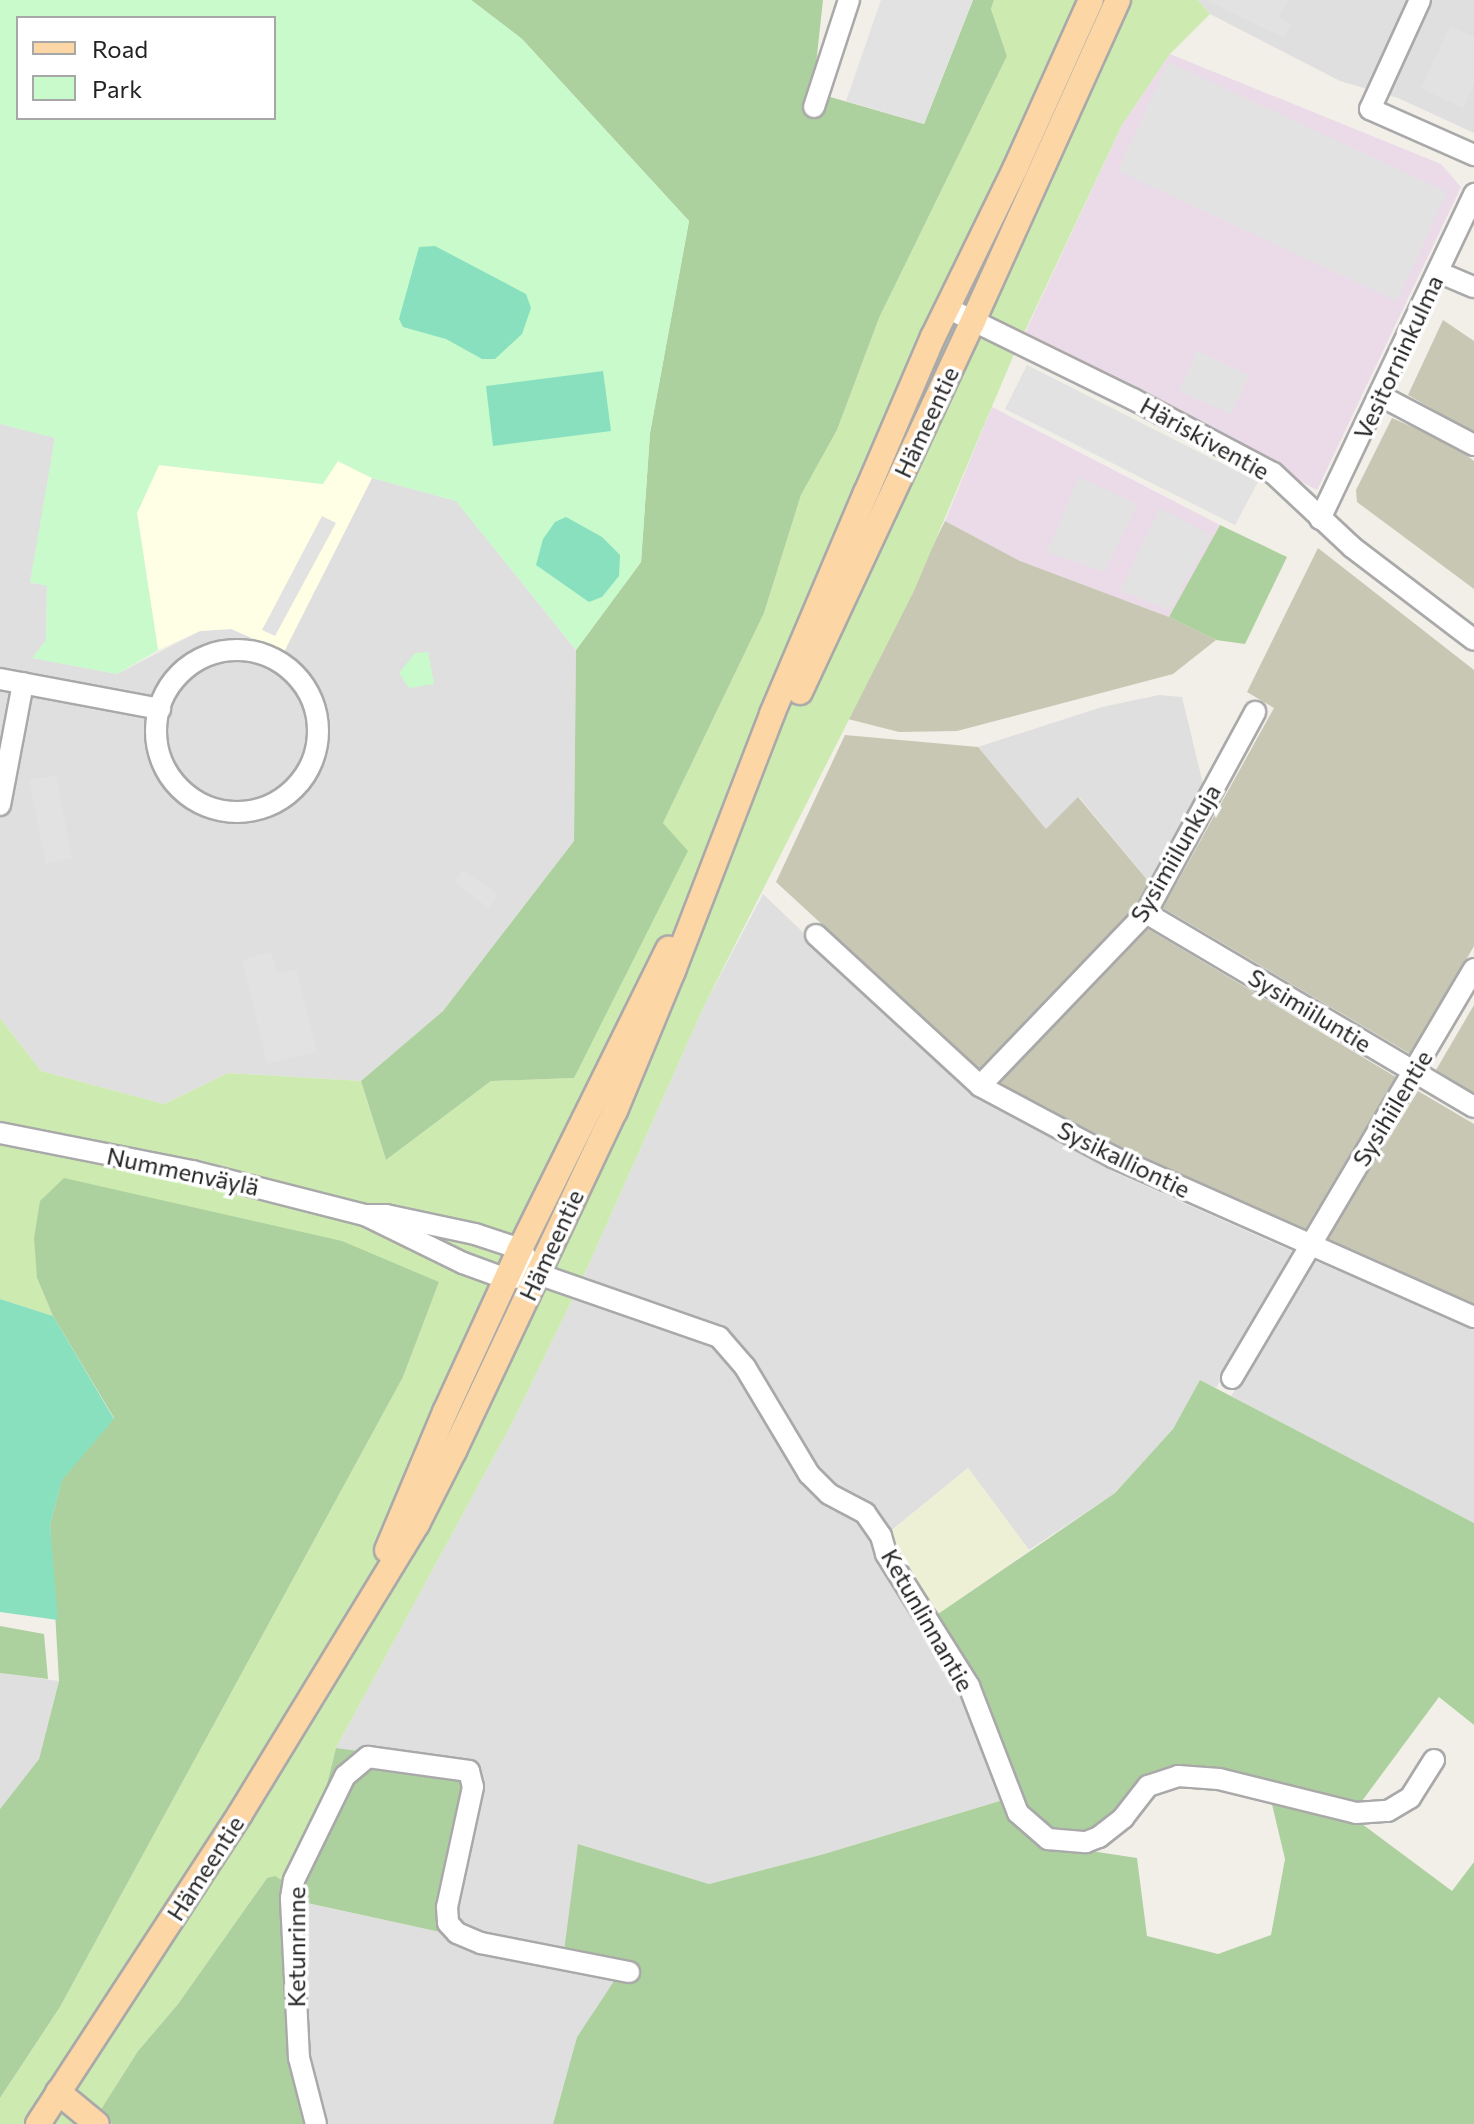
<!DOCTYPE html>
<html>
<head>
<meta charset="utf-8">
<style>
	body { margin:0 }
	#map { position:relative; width:1474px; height:2124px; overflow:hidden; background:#f2efe9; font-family:Commissioner,sans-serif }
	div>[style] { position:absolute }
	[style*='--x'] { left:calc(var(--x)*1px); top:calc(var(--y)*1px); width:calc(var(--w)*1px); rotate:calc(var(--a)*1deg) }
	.residential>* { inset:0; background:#e0dfdf }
	.industrial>* { inset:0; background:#ebdbe8 }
	.education>* { inset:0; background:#ffffe5 }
	.construction>* { inset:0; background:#c7c7b4 }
	.farmland>* { inset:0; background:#eef0d5 }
	.grass>* { inset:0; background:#cdebb0 }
	.forest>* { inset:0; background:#add19e }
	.park>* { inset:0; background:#c8facc }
	.pitch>* { inset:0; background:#88e0be }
	.parking>* { inset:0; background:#e2e2e2 }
	.roads { filter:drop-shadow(2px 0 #a9a9a9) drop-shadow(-2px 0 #a9a9a9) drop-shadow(0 2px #a9a9a9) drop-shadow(0 -2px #a9a9a9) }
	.minor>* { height:20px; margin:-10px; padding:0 10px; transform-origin:10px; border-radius:10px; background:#fff }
	.minor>.ring { margin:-10px; padding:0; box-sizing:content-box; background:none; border:20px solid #fff; border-radius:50% }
	.major>* { height:24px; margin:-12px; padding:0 12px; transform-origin:12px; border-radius:12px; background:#fcd6a4 }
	span { translate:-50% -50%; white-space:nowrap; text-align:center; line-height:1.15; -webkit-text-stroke:7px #fff; paint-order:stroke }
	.street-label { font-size:24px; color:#222 }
	.legend { position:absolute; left:16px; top:16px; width:260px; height:104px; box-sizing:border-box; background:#fff; border:2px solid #a7a7a7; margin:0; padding:10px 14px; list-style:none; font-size:24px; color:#222 }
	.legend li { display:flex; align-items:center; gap:16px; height:40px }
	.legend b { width:40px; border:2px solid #a7a7a7 }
</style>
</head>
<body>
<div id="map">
	<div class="residential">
		<i style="clip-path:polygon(1198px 0,1474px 0,1474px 133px,1398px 98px,1340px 81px,1210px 14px)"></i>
		<i style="clip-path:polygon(0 424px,55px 437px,31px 583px,47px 585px,46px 641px,33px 658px,117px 674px,200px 631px,231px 629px,284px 651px,372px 478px,456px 501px,576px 650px,574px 841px,443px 1011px,361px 1081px,228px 1073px,164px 1104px,41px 1071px,0 1018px)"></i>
		<i style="clip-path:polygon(1159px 695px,1182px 697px,1205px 792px,1154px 888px,1079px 797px,1047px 830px,978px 747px,1102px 707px)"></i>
		<i style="clip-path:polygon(763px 894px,973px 1095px,1116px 1173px,1292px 1251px,1216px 1388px,1200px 1381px,1173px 1429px,1115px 1493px,1029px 1550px,968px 1468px,888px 1533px,963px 1659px,1019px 1795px,824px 1854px,709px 1884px,578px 1844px,616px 1978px,577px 2037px,553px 2124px,320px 2124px,303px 2061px,297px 1901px,440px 1932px,478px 1768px,336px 1748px,510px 1427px,581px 1282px,704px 1006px)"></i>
		<i style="clip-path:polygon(1315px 1261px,1474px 1327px,1474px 1523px,1231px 1396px)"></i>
		<i style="clip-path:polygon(0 1673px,59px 1681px,39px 1759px,0 1809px)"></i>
	</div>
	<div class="industrial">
		<i style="clip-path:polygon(1170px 54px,1441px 164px,1461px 187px,1317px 490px,1024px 335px,1122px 125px)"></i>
		<i style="clip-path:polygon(992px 407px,1220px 525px,1169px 617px,1020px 561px,945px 521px)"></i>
	</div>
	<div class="education">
		<i style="clip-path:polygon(337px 461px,372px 478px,284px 652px,231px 629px,200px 631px,158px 650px,137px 513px,159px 465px,323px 484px)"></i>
	</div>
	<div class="construction">
		<i style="clip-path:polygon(1443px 320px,1474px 341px,1474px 433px,1408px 395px)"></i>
		<i style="clip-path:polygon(1392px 418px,1452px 444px,1474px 461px,1474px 589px,1357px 502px,1356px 490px)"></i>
		<i style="clip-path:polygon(945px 521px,1020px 561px,1169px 617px,1216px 640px,1173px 674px,957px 731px,899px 732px,848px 719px)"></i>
		<i style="clip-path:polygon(1318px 548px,1474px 670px,1474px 946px,1412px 1055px,1163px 908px,1274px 708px,1247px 692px)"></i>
		<i style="clip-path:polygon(845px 735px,978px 747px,1046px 829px,1078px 797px,1154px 888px,979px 1069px,776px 882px)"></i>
		<i style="clip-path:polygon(1148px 929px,1396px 1077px,1305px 1230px,1119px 1146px,998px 1083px)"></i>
		<i style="clip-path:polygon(1474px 1005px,1474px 1093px,1436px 1070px)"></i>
		<i style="clip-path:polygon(1418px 1091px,1474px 1124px,1474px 1305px,1327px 1239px)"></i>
	</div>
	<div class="farmland">
		<i style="clip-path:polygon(968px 1468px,1029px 1550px,938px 1614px,888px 1534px)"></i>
	</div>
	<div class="grass">
		<i style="clip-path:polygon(994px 0,1198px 0,1210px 14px,1170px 54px,1122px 125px,1015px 352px,914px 591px,704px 1006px,581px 1282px,510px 1427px,336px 1748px,303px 1879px,286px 1891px,267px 1878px,178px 2004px,138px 2051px,92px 2124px,0 2124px,0 2098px,60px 2007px,403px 1377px,439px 1282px,37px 1278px,53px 1316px,0 1299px,0 1018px,41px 1071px,164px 1104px,228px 1073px,361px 1081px,386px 1160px,491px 1081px,574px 1078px,663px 823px,764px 613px,801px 495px,837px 430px,879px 318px,1007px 56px,991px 9px)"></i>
	</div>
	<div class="forest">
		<i style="clip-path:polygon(471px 0,823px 0,813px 92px,924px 124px,973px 0,994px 0,991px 9px,1007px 56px,879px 318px,837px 430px,801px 495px,764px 613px,663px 823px,688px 851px,574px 1078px,491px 1081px,386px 1160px,361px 1081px,443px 1011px,574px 841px,576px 650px,641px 562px,650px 433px,689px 221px,522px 39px)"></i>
		<i style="clip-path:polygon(1220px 525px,1287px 557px,1245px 644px,1216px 640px,1169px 617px)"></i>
		<i style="clip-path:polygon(64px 1178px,342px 1241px,439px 1282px,403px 1377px,60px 2007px,0 2098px,0 1809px,39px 1759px,59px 1681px,50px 1525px,62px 1479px,114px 1418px,53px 1316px,37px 1278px,34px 1238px,40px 1201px)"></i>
		<i style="clip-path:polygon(1200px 1380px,1474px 1523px,1474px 1725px,1439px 1697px,1359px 1805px,1175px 1768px,1086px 1835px,1049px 1832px,1023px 1809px,963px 1659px,938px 1614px,1115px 1493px,1173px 1429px)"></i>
		<i style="clip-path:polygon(0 1626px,44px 1634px,48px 1679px,0 1673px)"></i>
		<i style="clip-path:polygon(336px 1748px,478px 1767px,440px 1932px,298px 1901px,300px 2039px,320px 2124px,112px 2124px,100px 2111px,138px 2051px,178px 2004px,267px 1878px,275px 1876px,283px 1881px,287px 1891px,303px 1879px)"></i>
		<i style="clip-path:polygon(1270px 1796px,1354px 1818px,1452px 1891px,1474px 1862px,1474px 2124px,553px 2124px,577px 2037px,616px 1978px,564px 1951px,578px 1844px,709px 1884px,824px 1854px,1003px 1800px,1045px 1844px,1137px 1858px,1147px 1936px,1218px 1954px,1271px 1935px,1285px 1859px)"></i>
	</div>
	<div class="park">
		<i style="clip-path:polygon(evenodd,0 0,471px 0,522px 39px,689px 221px,650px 433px,641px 562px,576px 650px,456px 501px,372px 478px,338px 461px,323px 484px,159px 465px,137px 513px,158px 650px,117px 674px,32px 658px,46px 640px,47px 586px,30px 582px,55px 438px,0 424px,0 0,18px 18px,274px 18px,274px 118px,18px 118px,18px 18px)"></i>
		<i style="clip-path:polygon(428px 652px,434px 684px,409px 688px,399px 673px,415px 653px)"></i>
	</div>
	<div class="pitch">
		<i style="clip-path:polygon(435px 246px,526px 294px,531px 308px,522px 334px,495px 359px,482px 359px,446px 339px,403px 327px,399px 319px,419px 247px)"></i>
		<i style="clip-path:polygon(603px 371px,611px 431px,493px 446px,486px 386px)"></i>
		<i style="clip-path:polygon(566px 517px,602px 537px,620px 555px,619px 576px,602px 597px,589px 602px,536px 565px,543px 539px,555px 522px)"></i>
		<i style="clip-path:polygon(0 1299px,53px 1316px,114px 1419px,62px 1480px,50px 1525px,58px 1620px,0 1612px)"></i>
	</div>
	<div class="parking">
		<i style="clip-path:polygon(881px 0,973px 0,924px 124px,846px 101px)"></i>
		<i style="clip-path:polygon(1206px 0,1288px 0,1279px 17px,1291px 24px,1284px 38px)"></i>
		<i style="clip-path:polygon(1450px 26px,1474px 37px,1474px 83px,1463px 108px,1421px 88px)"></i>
		<i style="clip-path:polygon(1168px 62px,1447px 192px,1397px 301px,1118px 171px)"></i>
		<i style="clip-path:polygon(1197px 351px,1249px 375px,1231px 414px,1179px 391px)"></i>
		<i style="clip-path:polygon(1027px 365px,1258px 482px,1235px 525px,1005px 409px)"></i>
		<i style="clip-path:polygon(1079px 477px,1137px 504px,1105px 572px,1047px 552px)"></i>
		<i style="clip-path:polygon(1160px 508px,1211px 535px,1170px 610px,1120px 591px)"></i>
		<i style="clip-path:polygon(322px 516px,336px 523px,275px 636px,262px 630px)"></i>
		<i style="clip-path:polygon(56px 775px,72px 858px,46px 864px,29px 780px)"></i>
		<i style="clip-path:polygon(463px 870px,498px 894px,489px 908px,454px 883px)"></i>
		<i style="clip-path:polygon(271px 952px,277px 974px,296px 969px,317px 1052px,267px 1064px,242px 960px)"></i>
	</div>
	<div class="roads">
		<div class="minor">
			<i style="--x:1420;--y:0;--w:120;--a:114.6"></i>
			<i style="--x:1370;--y:109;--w:114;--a:23.9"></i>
			<i style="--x:814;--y:107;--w:113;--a:-71.9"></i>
			<i style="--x:1438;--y:272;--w:39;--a:23"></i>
			<i style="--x:947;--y:308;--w:207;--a:26.1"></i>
			<i style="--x:1133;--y:399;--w:158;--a:27.9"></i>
			<i style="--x:1273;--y:473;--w:108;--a:43.1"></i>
			<i style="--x:1352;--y:547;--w:153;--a:37.3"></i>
			<i style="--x:1379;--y:395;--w:107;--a:27.8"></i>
			<i style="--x:1320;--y:519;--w:360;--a:-64.6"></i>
			<i class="ring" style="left:156px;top:650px;width:142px;height:142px"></i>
			<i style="--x:0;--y:679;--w:163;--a:10.6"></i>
			<i style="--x:0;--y:805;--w:124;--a:-79.3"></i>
			<i style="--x:1146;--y:913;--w:381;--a:30.6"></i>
			<i style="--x:816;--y:935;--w:223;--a:42.6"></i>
			<i style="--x:980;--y:1086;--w:151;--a:28.1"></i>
			<i style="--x:1113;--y:1157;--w:395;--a:23.9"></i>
			<i style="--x:980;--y:1086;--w:240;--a:-46.2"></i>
			<i style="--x:1146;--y:913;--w:229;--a:-61.5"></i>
			<i style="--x:0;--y:1133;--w:196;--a:11.2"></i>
			<i style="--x:192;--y:1171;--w:179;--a:14.3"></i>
			<i style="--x:365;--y:1215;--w:21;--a:0"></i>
			<i style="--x:386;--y:1215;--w:91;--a:12.1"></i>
			<i style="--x:475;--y:1234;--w:47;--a:18.4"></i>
			<i style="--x:520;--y:1249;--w:31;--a:54"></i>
			<i style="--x:365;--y:1215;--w:109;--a:26.1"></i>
			<i style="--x:463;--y:1263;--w:47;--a:20"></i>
			<i style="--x:507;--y:1279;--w:31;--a:-9"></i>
			<i style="--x:538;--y:1274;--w:192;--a:19.2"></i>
			<i style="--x:719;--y:1337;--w:40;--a:49"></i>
			<i style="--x:745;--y:1367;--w:125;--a:59.1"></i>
			<i style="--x:809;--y:1474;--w:28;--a:45"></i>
			<i style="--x:829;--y:1494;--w:41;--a:27.8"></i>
			<i style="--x:865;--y:1513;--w:28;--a:55"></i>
			<i style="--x:881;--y:1536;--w:19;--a:74"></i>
			<i style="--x:886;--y:1554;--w:156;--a:57.8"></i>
			<i style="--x:969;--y:1686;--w:136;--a:68.9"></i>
			<i style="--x:1018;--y:1813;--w:40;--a:41"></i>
			<i style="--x:1048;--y:1839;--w:38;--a:5"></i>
			<i style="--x:1086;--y:1842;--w:14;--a:-21"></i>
			<i style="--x:1099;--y:1837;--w:31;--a:-38"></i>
			<i style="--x:1123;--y:1818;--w:41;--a:-52"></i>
			<i style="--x:1148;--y:1786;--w:32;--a:-18"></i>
			<i style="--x:1178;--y:1776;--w:41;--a:4.2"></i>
			<i style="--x:1219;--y:1779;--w:141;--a:13.9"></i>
			<i style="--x:1356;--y:1813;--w:32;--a:-4"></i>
			<i style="--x:1388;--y:1811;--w:26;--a:-31"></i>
			<i style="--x:1410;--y:1798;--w:45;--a:-57.7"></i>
			<i style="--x:1232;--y:1378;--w:475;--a:-59.4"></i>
			<i style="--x:316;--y:2124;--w:68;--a:-104.4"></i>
			<i style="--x:299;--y:2058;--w:160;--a:-92.9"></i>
			<i style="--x:291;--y:1898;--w:18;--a:-81"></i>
			<i style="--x:294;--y:1880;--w:116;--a:-63.9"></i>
			<i style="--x:345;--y:1776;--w:30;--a:-40"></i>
			<i style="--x:368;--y:1757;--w:102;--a:7.9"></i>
			<i style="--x:469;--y:1771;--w:16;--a:76"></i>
			<i style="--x:473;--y:1787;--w:123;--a:102.2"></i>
			<i style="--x:447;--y:1907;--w:16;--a:86"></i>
			<i style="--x:448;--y:1923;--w:13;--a:48"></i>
			<i style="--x:457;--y:1933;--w:26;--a:23"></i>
			<i style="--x:481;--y:1943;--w:151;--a:11.1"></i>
		</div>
		<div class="major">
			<i style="--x:800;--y:692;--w:409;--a:-65"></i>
			<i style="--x:973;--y:321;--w:352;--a:-65.7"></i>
			<i style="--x:387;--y:1550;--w:150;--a:-67.2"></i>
			<i style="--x:445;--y:1412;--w:179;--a:-65.3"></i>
			<i style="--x:520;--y:1249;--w:335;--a:-63.7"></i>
			<i style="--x:58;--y:2092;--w:50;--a:39.4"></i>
			<i style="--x:38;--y:2124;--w:370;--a:-56.9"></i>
			<i style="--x:240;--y:1814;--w:340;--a:-58.6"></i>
			<i style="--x:417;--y:1524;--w:82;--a:-63.1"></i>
			<i style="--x:454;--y:1451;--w:376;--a:-64.7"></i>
			<i style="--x:615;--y:1111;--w:152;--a:-67.5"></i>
			<i style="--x:673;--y:971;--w:275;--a:-68.9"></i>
			<i style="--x:772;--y:714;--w:240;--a:-67"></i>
			<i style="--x:866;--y:493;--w:170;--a:-66.8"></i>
			<i style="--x:933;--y:337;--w:187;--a:-64"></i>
			<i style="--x:1015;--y:169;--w:185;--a:-65.8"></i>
		</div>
	</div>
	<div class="street-label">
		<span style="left:1398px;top:357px;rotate:-65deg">Vesitorninkulma</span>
		<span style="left:926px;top:422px;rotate:-65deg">Hämeentie</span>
		<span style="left:1205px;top:438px;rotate:29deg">Häriskiventie</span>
		<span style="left:1175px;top:853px;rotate:-60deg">Sysimiilunkuja</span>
		<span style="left:1310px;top:1010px;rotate:31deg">Sysimiiluntie</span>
		<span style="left:1392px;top:1108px;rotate:-59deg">Sysihiilentie</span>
		<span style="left:1124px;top:1159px;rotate:26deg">Sysikalliontie</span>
		<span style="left:183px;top:1171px;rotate:12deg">Nummenväylä</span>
		<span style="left:551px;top:1245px;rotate:-65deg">Hämeentie</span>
		<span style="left:928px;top:1620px;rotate:60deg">Ketunlinnantie</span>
		<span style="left:205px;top:1868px;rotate:-57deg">Hämeentie</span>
		<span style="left:296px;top:1947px;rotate:-90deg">Ketunrinne</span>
	</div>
	<ul class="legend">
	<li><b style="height:10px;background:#fcd6a4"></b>Road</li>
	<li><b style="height:22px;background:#c8facc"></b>Park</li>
	</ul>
</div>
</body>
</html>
